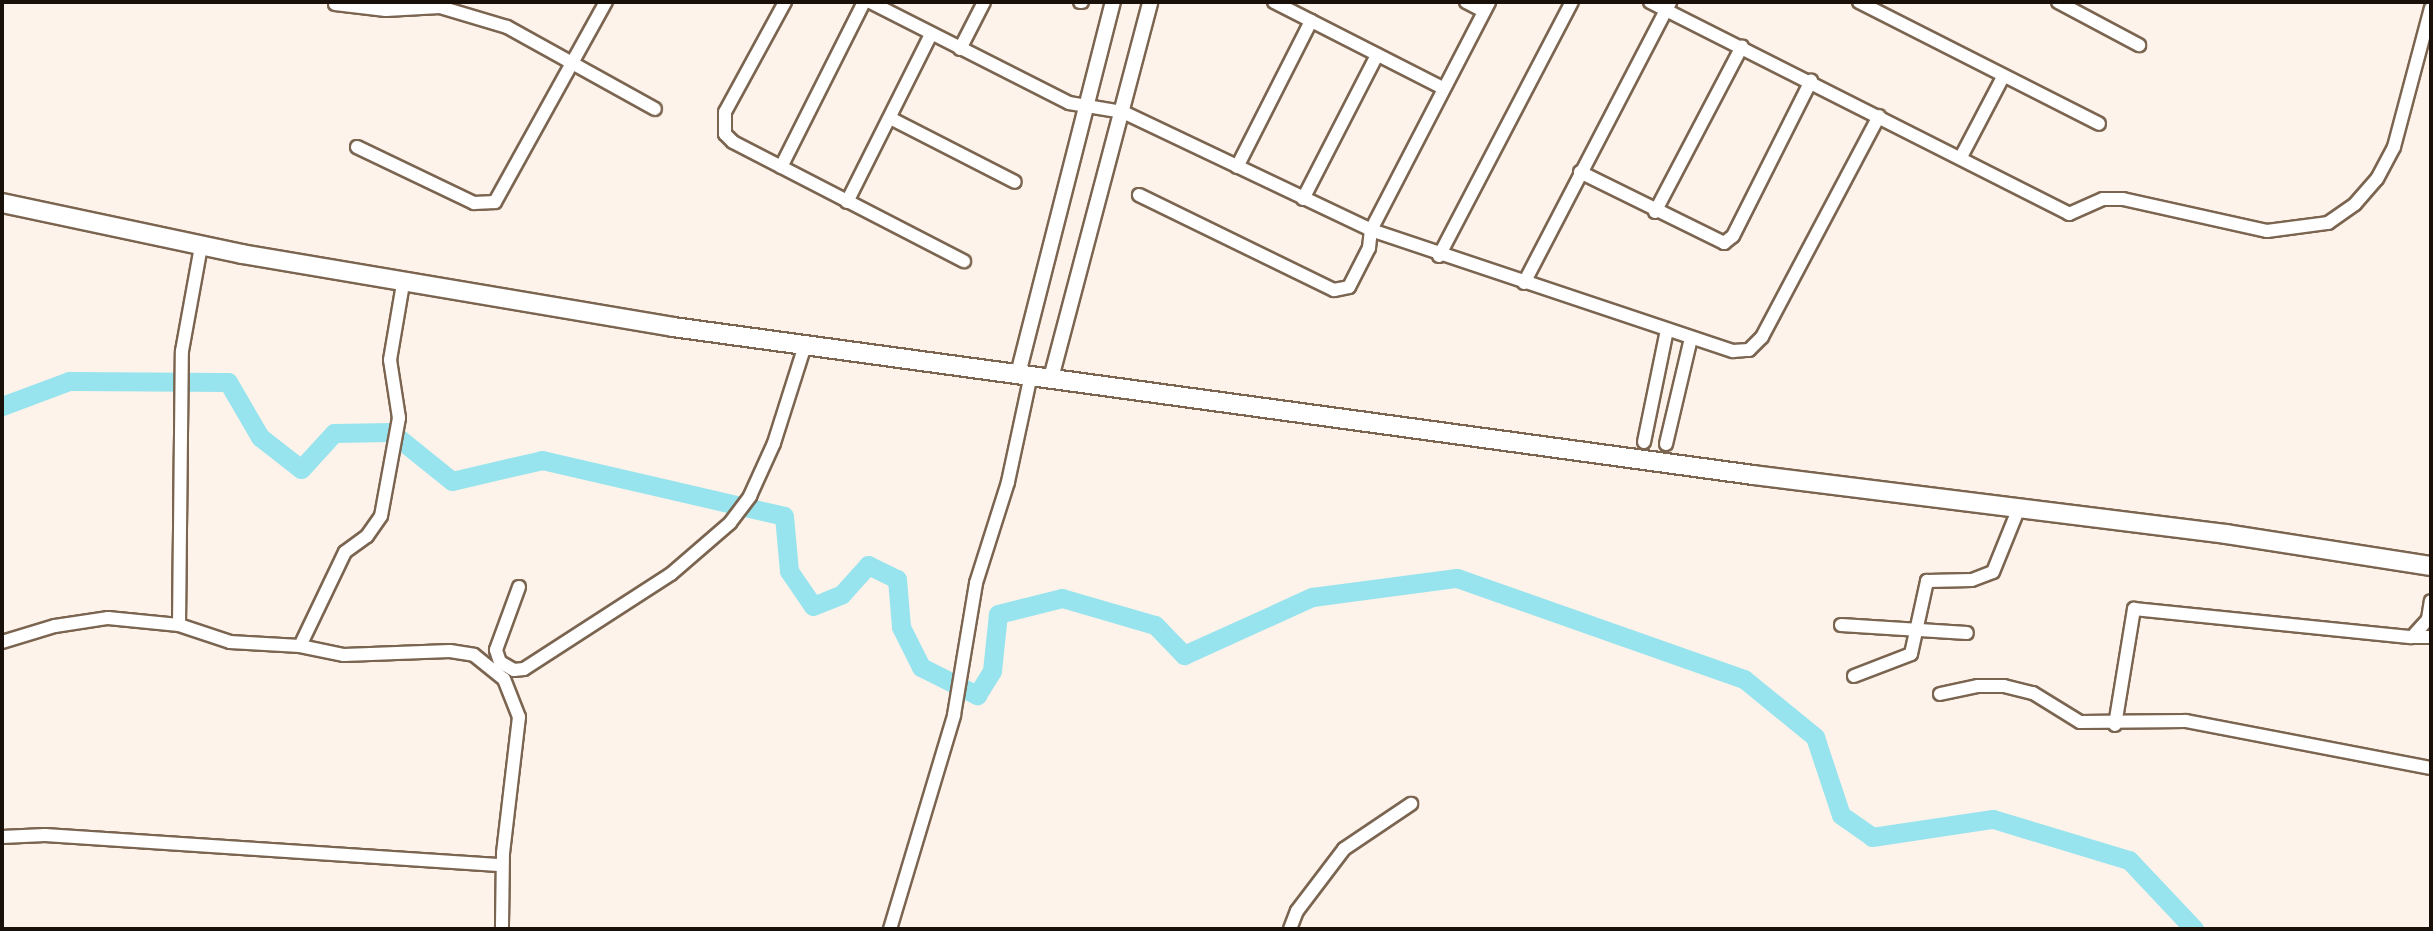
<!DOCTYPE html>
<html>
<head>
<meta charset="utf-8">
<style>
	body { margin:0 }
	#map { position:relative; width:2433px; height:931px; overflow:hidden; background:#fdf3ea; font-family:"Sofia Sans Condensed",sans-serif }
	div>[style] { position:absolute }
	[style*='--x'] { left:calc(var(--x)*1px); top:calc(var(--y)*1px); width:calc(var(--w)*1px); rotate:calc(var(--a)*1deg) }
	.river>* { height:19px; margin:-9.5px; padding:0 9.5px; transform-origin:9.5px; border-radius:9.5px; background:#97e4ee }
	.roads { filter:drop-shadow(2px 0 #7b6550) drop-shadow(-2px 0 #7b6550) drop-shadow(0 2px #7b6550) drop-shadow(0 -2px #7b6550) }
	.minor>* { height:12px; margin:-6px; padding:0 6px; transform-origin:6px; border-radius:6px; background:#fff }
	.tertiary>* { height:14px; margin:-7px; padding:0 7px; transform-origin:7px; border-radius:7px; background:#fff }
	.primary>* { height:18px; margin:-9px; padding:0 9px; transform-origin:9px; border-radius:9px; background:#fff }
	span { translate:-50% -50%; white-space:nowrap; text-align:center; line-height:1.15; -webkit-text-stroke:5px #fff; paint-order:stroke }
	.frame { position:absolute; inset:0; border:4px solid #191109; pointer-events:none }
</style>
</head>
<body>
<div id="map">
	<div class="river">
		<i style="--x:2;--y:406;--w:72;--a:-20.5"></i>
		<i style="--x:69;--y:381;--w:159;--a:0.4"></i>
		<i style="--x:228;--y:382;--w:64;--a:59.8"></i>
		<i style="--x:260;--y:437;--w:52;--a:38"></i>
		<i style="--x:301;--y:469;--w:49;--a:-47.5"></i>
		<i style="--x:334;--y:433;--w:57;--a:-1"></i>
		<i style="--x:391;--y:432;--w:78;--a:38.8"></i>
		<i style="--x:452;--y:481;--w:92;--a:-13.1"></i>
		<i style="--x:542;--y:460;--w:248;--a:13"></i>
		<i style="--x:784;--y:516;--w:55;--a:84.8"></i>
		<i style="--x:789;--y:571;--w:42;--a:55.6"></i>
		<i style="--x:813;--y:606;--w:31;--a:-22"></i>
		<i style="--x:842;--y:594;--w:39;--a:-48"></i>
		<i style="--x:868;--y:565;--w:32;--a:26"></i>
		<i style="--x:897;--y:579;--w:48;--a:85.2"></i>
		<i style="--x:901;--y:627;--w:45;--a:63.4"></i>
		<i style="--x:921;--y:667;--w:63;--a:26.6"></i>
		<i style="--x:977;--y:695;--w:28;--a:-58"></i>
		<i style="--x:992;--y:671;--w:57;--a:-84"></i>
		<i style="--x:998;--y:614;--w:66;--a:-14"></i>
		<i style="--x:1062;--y:598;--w:97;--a:16.2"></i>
		<i style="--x:1155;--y:625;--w:42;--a:46"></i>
		<i style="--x:1184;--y:655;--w:141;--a:-24.4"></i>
		<i style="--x:1312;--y:597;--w:146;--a:-7.5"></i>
		<i style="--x:1457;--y:578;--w:304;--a:19.4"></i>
		<i style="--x:1744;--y:679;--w:92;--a:39.2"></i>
		<i style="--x:1815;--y:737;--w:82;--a:71.6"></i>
		<i style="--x:1841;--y:815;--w:38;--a:35"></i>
		<i style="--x:1872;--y:837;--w:122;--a:-8.5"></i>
		<i style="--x:1993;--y:819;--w:142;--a:16.8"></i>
		<i style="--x:2129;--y:860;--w:95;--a:46.7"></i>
	</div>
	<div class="roads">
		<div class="minor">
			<i style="--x:785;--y:2;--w:125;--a:118.6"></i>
			<i style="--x:725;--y:112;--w:22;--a:90"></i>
			<i style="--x:725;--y:134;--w:11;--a:45"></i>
			<i style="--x:733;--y:142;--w:260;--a:27.3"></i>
			<i style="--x:870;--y:2;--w:223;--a:26.9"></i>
			<i style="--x:1069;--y:103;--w:55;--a:9.5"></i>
			<i style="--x:1123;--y:112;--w:275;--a:25.4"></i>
			<i style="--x:1371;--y:230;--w:382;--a:18.5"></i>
			<i style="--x:1733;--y:351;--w:16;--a:-4"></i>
			<i style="--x:1749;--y:350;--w:18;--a:-45"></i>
			<i style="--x:1762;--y:337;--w:250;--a:-62.1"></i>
			<i style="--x:1080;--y:2;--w:2;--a:0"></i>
			<i style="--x:1274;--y:2;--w:190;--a:27"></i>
			<i style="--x:1466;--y:2;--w:20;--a:27"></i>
			<i style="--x:1650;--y:2;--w:470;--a:26.8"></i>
			<i style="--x:2069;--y:214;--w:37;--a:-24"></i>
			<i style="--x:2103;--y:199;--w:20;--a:0"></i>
			<i style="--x:2123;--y:199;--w:148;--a:12.5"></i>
			<i style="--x:2267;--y:231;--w:62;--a:-7.5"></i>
			<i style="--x:2328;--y:223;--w:33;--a:-35"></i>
			<i style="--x:2355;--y:204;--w:33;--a:-49"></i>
			<i style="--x:2377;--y:179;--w:36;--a:-62"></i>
			<i style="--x:2394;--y:147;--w:144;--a:-75.1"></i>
			<i style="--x:1859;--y:2;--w:269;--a:26.9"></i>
			<i style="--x:2058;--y:2;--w:92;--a:28"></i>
			<i style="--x:335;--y:4;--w:51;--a:6.7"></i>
			<i style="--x:386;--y:10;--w:54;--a:-3.2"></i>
			<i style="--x:440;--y:7;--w:70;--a:16.6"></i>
			<i style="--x:507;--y:27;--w:169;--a:29"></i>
			<i style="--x:960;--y:49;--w:53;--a:-62.9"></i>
			<i style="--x:890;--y:118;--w:140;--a:27.1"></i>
			<i style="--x:357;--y:147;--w:130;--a:25.6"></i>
			<i style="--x:474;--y:203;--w:21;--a:-3"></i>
			<i style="--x:495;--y:202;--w:229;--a:-61"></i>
			<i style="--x:1961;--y:157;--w:90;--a:-62.3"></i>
			<i style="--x:781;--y:167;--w:185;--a:-63.3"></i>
			<i style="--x:1237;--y:167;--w:164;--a:-63.1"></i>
			<i style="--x:1580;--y:172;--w:161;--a:26.2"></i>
			<i style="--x:1724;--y:243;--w:11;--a:-38"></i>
			<i style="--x:1733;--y:236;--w:174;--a:-63.3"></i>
			<i style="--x:1139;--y:195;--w:217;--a:26"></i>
			<i style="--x:1334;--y:290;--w:15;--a:-11"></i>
			<i style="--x:1349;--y:287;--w:44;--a:-62.9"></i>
			<i style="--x:1369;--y:248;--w:18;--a:-84"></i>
			<i style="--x:1371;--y:230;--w:257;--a:-62.6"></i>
			<i style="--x:1303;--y:199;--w:162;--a:-62.8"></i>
			<i style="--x:847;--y:202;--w:188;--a:-63.4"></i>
			<i style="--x:1655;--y:212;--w:187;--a:-62.3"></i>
			<i style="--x:1439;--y:256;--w:287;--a:-62.4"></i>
			<i style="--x:1524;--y:283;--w:317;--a:-62.5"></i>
			<i style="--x:1644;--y:442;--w:114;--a:-78.4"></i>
			<i style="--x:1666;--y:444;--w:109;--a:-76.7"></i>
			<i style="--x:519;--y:587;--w:67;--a:110.1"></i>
			<i style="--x:496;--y:650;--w:13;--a:72"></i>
			<i style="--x:500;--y:662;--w:16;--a:30"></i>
			<i style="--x:514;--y:670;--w:10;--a:-6"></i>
			<i style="--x:524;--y:669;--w:175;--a:-32.9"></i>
			<i style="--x:671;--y:574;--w:78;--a:-40.8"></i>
			<i style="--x:730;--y:523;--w:34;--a:-53"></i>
			<i style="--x:750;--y:496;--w:58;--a:-65.6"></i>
			<i style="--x:774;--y:443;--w:103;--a:-72.4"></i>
			<i style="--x:179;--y:625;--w:274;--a:-89.4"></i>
			<i style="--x:182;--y:351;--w:107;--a:-79.7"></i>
			<i style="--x:1841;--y:625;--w:126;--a:3.6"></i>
			<i style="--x:2412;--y:637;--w:19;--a:0"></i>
			<i style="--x:2;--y:642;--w:55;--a:-16.8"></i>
			<i style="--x:55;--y:626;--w:54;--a:-8.6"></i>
			<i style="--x:108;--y:618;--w:71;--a:5.6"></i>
			<i style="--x:179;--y:625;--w:54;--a:18.4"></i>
			<i style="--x:230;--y:642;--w:70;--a:3.3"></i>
			<i style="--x:300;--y:646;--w:45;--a:11.6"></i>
			<i style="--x:344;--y:655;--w:106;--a:-2.2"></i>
			<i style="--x:450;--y:651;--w:24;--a:9"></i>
			<i style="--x:474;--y:655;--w:38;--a:39"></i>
			<i style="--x:504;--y:679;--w:41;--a:68.5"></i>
			<i style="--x:519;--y:717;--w:137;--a:96.7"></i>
			<i style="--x:503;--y:853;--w:76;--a:90.8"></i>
			<i style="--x:300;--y:646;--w:104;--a:-64.4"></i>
			<i style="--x:345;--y:552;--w:27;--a:-36"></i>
			<i style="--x:367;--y:536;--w:24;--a:-55"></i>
			<i style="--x:381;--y:516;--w:100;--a:-79.6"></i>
			<i style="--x:399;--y:418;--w:59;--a:-98.8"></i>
			<i style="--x:390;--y:360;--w:77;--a:-80.3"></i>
			<i style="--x:1854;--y:676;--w:61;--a:-21.1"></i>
			<i style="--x:1911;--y:654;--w:75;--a:-77.6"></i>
			<i style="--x:1927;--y:581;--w:45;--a:-1.3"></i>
			<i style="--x:1972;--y:580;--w:22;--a:-21"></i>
			<i style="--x:1993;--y:572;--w:67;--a:-68"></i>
			<i style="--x:1940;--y:694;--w:39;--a:-12"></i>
			<i style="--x:1978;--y:686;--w:26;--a:0"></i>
			<i style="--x:2004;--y:686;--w:30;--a:14"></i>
			<i style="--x:2033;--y:693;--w:55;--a:31.7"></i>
			<i style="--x:2080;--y:722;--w:106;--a:-0.5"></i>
			<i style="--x:2186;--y:721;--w:249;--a:10.9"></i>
			<i style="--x:2115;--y:725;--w:118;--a:-80.7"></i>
			<i style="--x:2134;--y:609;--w:279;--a:5.8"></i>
			<i style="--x:2412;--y:637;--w:24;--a:-48"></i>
			<i style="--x:2428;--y:619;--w:18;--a:-81"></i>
			<i style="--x:2;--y:837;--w:43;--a:-2.7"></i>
			<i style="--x:45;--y:835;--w:458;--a:3.8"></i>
			<i style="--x:890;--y:929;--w:223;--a:-73.3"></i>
			<i style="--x:954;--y:715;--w:134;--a:-80.5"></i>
			<i style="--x:976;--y:583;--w:106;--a:-72.4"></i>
			<i style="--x:1008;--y:482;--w:109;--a:-77.9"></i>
			<i style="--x:1290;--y:929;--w:19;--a:-69"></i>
			<i style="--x:1297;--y:911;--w:78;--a:-52.8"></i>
			<i style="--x:1344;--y:849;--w:81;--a:-33.9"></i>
		</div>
		<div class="tertiary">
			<i style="--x:1018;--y:374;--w:384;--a:-75.7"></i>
			<i style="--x:1051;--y:378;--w:389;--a:-75.2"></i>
		</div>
		<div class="primary">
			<i style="--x:2;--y:203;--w:245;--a:12"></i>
			<i style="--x:242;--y:254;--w:437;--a:9.6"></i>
			<i style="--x:673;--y:327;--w:1090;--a:7.8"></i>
			<i style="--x:1753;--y:475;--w:477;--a:7.1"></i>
			<i style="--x:2226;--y:534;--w:207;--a:8.9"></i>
		</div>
	</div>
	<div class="frame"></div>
</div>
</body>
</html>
